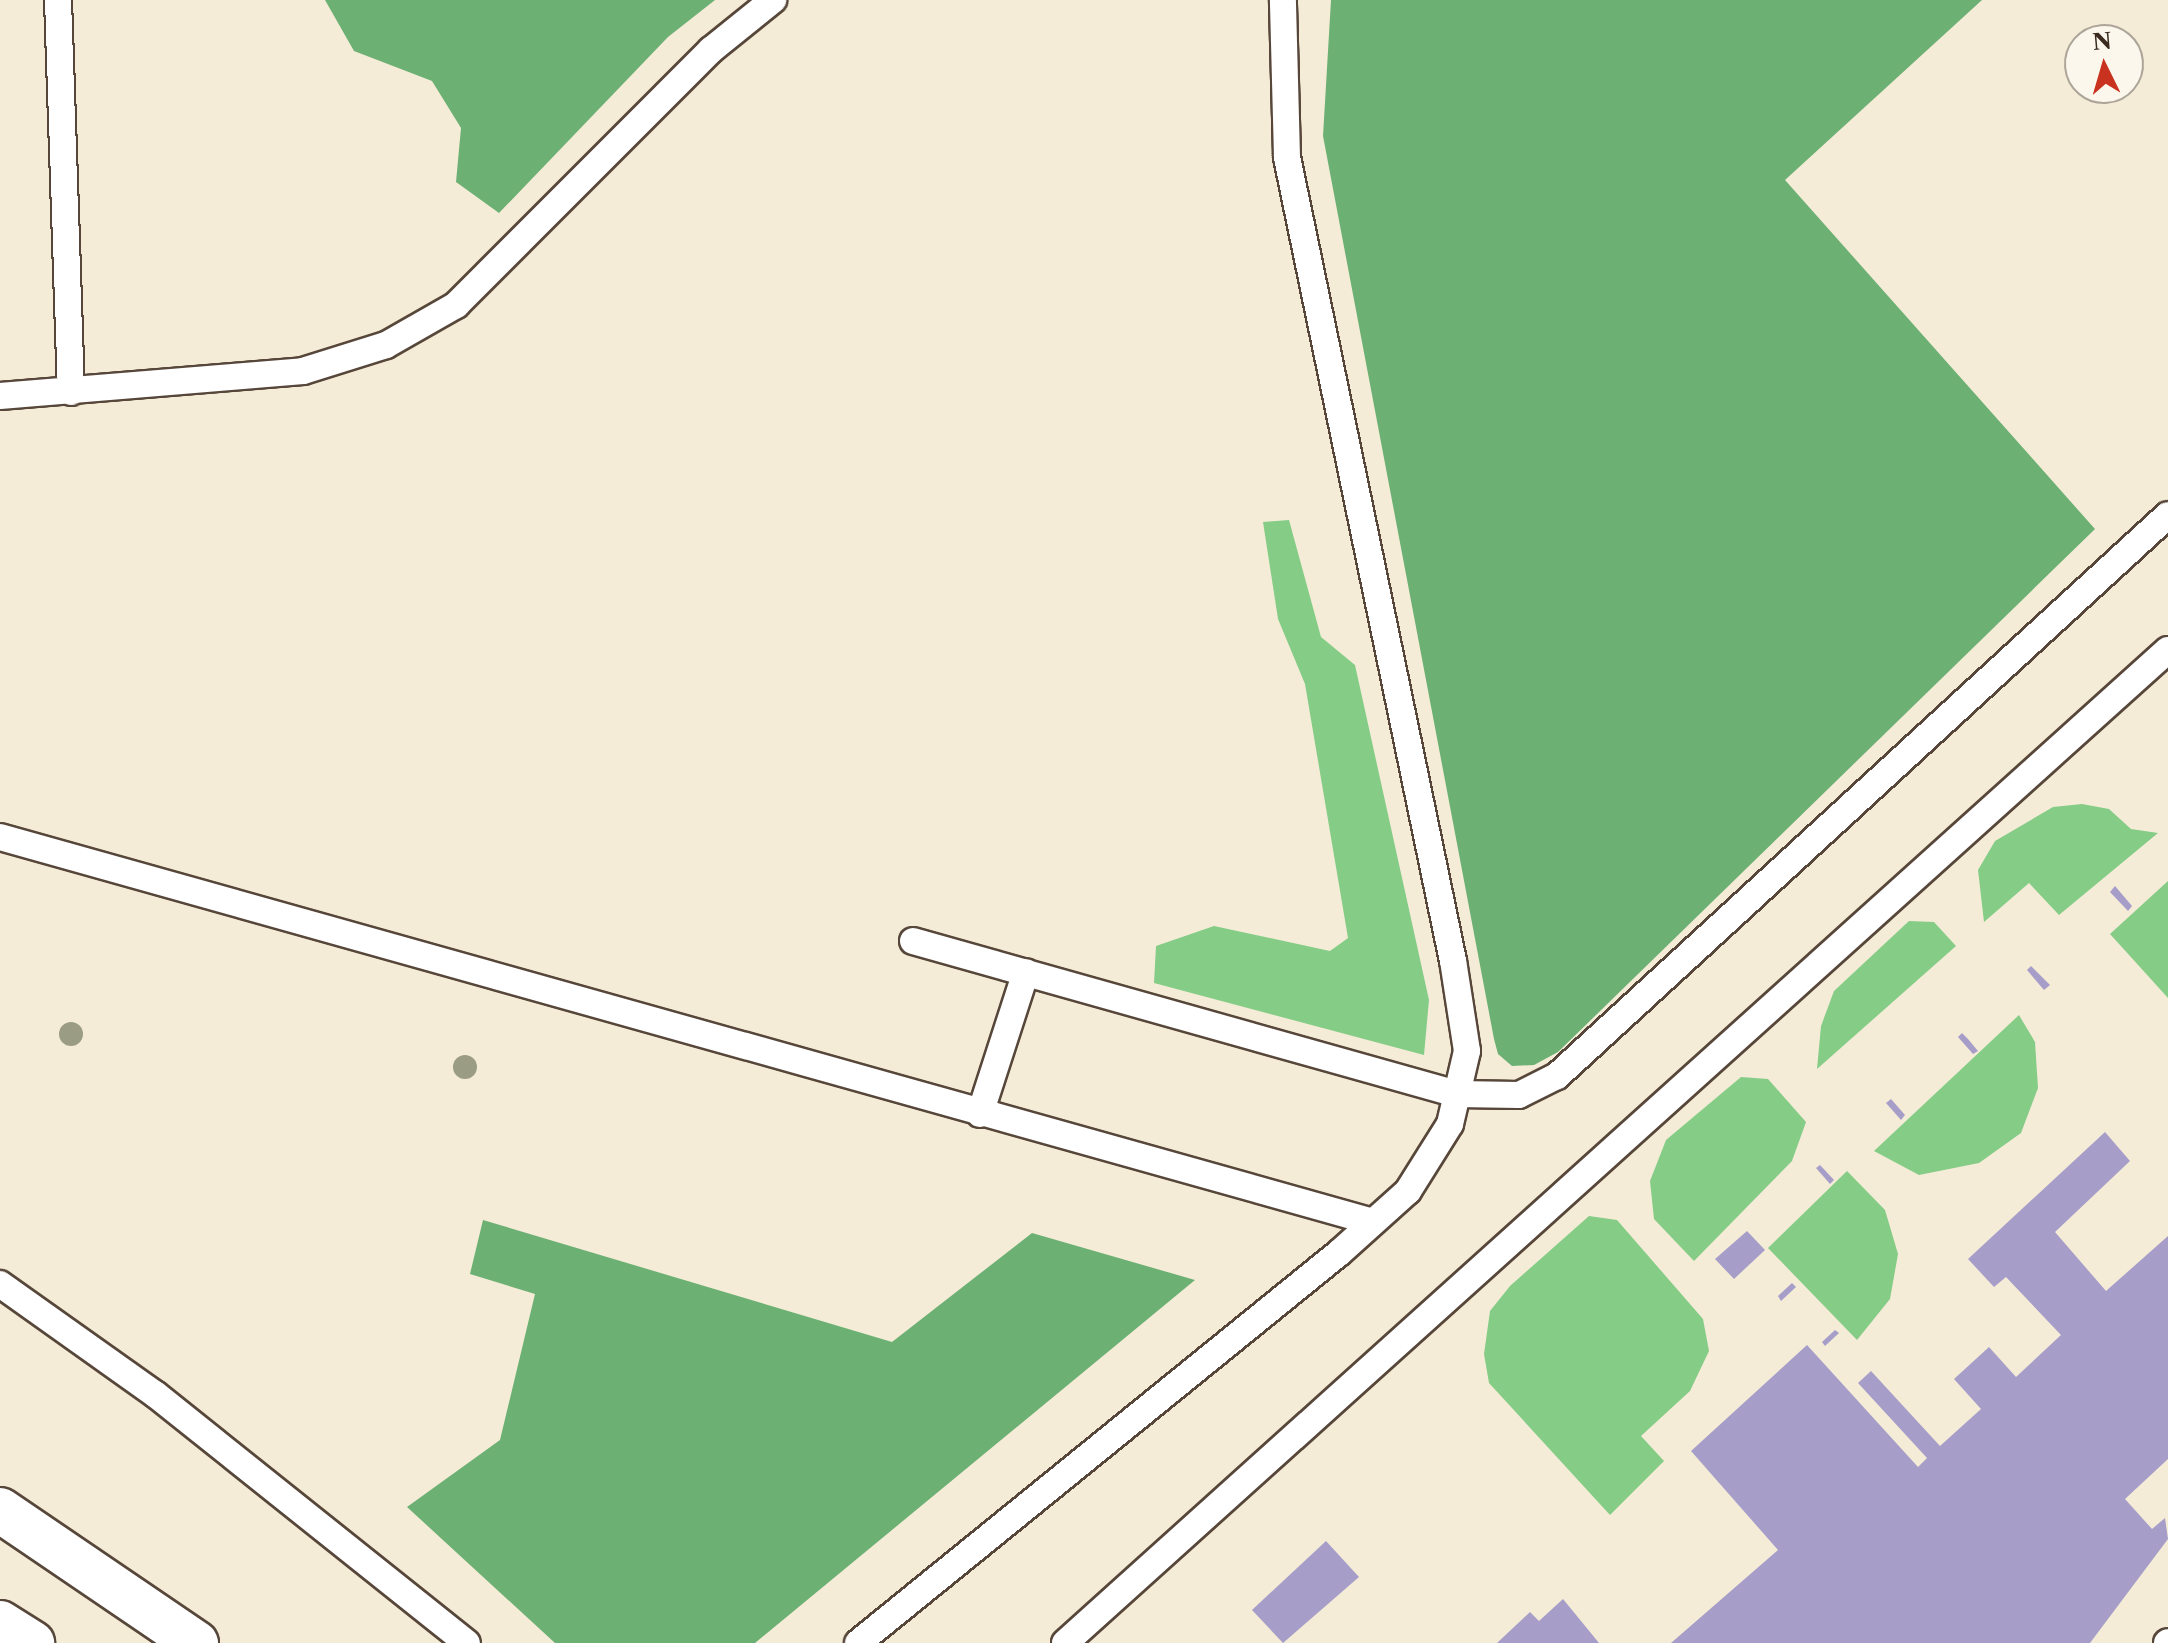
<!DOCTYPE html>
<html>
<head>
<meta charset="utf-8">
<style>
	body { margin:0 }
	#map { position:relative; width:2168px; height:1643px; overflow:hidden; background:#f4ecd7; font-family:"Libre Caslon Text",serif }
	div>[style] { position:absolute }
	[style*='--x'] { left:calc(var(--x)*1px); top:calc(var(--y)*1px); width:calc(var(--w)*1px); rotate:calc(var(--a)*1deg) }
	.green>* { inset:0; background:#85cc87 }
	.forest>* { inset:0; background:#6cb074 }
	.building>* { inset:0; background:#a69ec8 }
	.roads { filter:drop-shadow(2px 0 #57473a) drop-shadow(-2px 0 #57473a) drop-shadow(0 2px #57473a) drop-shadow(0 -2px #57473a) }
	.lane>* { height:26px; margin:-13px; padding:0 13px; transform-origin:13px; border-radius:13px; background:#fff }
	.primary>* { height:44px; margin:-22px; padding:0 22px; transform-origin:22px; border-radius:22px; background:#fff }
	.trees>* { width:24px; height:24px; margin:-12px; border-radius:50%; background:#9a9c83 }
	span { translate:-50% -50%; white-space:nowrap; text-align:center; line-height:1.15; -webkit-text-stroke:7px #fbf7ec; paint-order:stroke }
	.north { position:absolute; left:2064px; top:24px; width:80px; height:80px; box-sizing:border-box; background:#fbf7ec; border:2px solid #aea59a; border-radius:50%; rotate:355deg; font-size:22px; font-weight:700; line-height:32px; text-align:center; color:#3b2a1e }
	.north::after { content:''; display:block; margin:auto; width:28px; height:36px; background:#c8321e; clip-path:polygon(50% 0,100% 100%,50% 72%,0 100%) }
</style>
</head>
<body>
<div id="map">
	<div class="green">
		<i style="clip-path:polygon(1289px 520px,1321px 637px,1355px 665px,1429px 1000px,1424px 1055px,1154px 983px,1156px 946px,1214px 926px,1330px 951px,1348px 938px,1305px 684px,1278px 619px,1263px 522px)"></i>
		<i style="clip-path:polygon(2082px 804px,2109px 809px,2131px 829px,2158px 833px,2059px 915px,2029px 883px,1984px 922px,1978px 870px,1995px 841px,2053px 807px)"></i>
		<i style="clip-path:polygon(2168px 881px,2168px 998px,2110px 934px)"></i>
		<i style="clip-path:polygon(1909px 921px,1934px 922px,1956px 946px,1817px 1069px,1821px 1026px,1834px 991px)"></i>
		<i style="clip-path:polygon(2019px 1015px,2035px 1042px,2038px 1088px,2021px 1133px,1979px 1163px,1919px 1175px,1874px 1151px)"></i>
		<i style="clip-path:polygon(1741px 1077px,1768px 1079px,1806px 1122px,1792px 1161px,1694px 1261px,1654px 1219px,1650px 1181px,1666px 1140px)"></i>
		<i style="clip-path:polygon(1847px 1171px,1885px 1210px,1898px 1254px,1890px 1299px,1857px 1340px,1768px 1248px)"></i>
		<i style="clip-path:polygon(1589px 1216px,1617px 1220px,1703px 1319px,1709px 1351px,1690px 1391px,1641px 1436px,1664px 1461px,1610px 1515px,1489px 1383px,1484px 1354px,1490px 1311px,1510px 1286px)"></i>
	</div>
	<div class="forest">
		<i style="clip-path:polygon(325px 0,715px 0,668px 37px,499px 213px,456px 182px,461px 128px,432px 81px,354px 51px)"></i>
		<i style="clip-path:polygon(1331px 0,1982px 0,1785px 180px,2095px 529px,1558px 1052px,1534px 1065px,1512px 1066px,1498px 1054px,1494px 1039px,1323px 136px)"></i>
		<i style="clip-path:polygon(483px 1220px,892px 1342px,1032px 1233px,1195px 1280px,755px 1643px,555px 1643px,407px 1507px,500px 1440px,535px 1294px,470px 1274px)"></i>
	</div>
	<div class="building">
		<i style="clip-path:polygon(2115px 886px,2132px 906px,2128px 911px,2110px 892px)"></i>
		<i style="clip-path:polygon(2031px 966px,2050px 985px,2044px 990px,2027px 970px)"></i>
		<i style="clip-path:polygon(1962px 1033px,1968px 1039px,1978px 1051px,1973px 1054px,1958px 1037px)"></i>
		<i style="clip-path:polygon(1891px 1099px,1905px 1115px,1901px 1120px,1886px 1103px)"></i>
		<i style="clip-path:polygon(2105px 1132px,2130px 1161px,2055px 1232px,2106px 1291px,2168px 1236px,2168px 1459px,2125px 1499px,2152px 1529px,2165px 1518px,2168px 1539px,2090px 1643px,1671px 1643px,1778px 1550px,1691px 1451px,1807px 1345px,1918px 1467px,1927px 1458px,1858px 1383px,1871px 1371px,1940px 1446px,1981px 1409px,1954px 1379px,1989px 1347px,2016px 1377px,2061px 1335px,2006px 1277px,1994px 1287px,1968px 1259px)"></i>
		<i style="clip-path:polygon(1820px 1165px,1834px 1180px,1830px 1184px,1816px 1168px)"></i>
		<i style="clip-path:polygon(1747px 1231px,1765px 1250px,1734px 1279px,1715px 1259px)"></i>
		<i style="clip-path:polygon(1792px 1283px,1796px 1287px,1781px 1301px,1778px 1296px)"></i>
		<i style="clip-path:polygon(1835px 1330px,1839px 1333px,1825px 1346px,1822px 1342px)"></i>
		<i style="clip-path:polygon(1326px 1541px,1359px 1577px,1283px 1643px,1252px 1610px)"></i>
		<i style="clip-path:polygon(1563px 1599px,1599px 1643px,1497px 1643px,1530px 1612px,1539px 1621px)"></i>
	</div>
	<div class="roads">
		<div class="lane">
			<i style="--x:58;--y:0;--w:392;--a:88.1"></i>
			<i style="--x:0;--y:396;--w:304;--a:-4.7"></i>
			<i style="--x:303;--y:371;--w:87;--a:-17.4"></i>
			<i style="--x:386;--y:345;--w:81;--a:-29.7"></i>
			<i style="--x:456;--y:305;--w:361;--a:-45"></i>
			<i style="--x:711;--y:50;--w:80;--a:-38.9"></i>
			<i style="--x:0;--y:837;--w:1426;--a:15.66"></i>
			<i style="--x:913;--y:941;--w:565;--a:15.71"></i>
			<i style="--x:1457;--y:1094;--w:62;--a:0.9"></i>
			<i style="--x:1519;--y:1095;--w:42;--a:-26.6"></i>
			<i style="--x:1557;--y:1076;--w:829;--a:-42.56"></i>
			<i style="--x:980;--y:1114;--w:149;--a:-72.1"></i>
			<i style="--x:0;--y:1284;--w:190;--a:35.4"></i>
			<i style="--x:155;--y:1394;--w:399;--a:38.6"></i>
			<i style="--x:858;--y:1643;--w:619;--a:-39.04"></i>
			<i style="--x:1339;--y:1253;--w:93;--a:-41.9"></i>
			<i style="--x:1408;--y:1191;--w:79;--a:-57.9"></i>
			<i style="--x:1450;--y:1124;--w:75;--a:-76.9"></i>
			<i style="--x:1467;--y:1051;--w:91;--a:-98.8"></i>
			<i style="--x:1453;--y:961;--w:821;--a:-101.67"></i>
			<i style="--x:1287;--y:157;--w:157;--a:-91.5"></i>
			<i style="--x:1065;--y:1643;--w:1484;--a:-42"></i>
			<i style="--x:2167;--y:1643;--w:1;--a:-45"></i>
		</div>
		<div class="primary">
			<i style="--x:0;--y:1510;--w:237;--a:34.2"></i>
			<i style="--x:0;--y:1623;--w:38;--a:32"></i>
		</div>
	</div>
	<div class="trees">
		<i style="left:71px;top:1034px"></i>
		<i style="left:465px;top:1067px"></i>
	</div>
	<div class="north">N</div>
</div>
</body>
</html>
